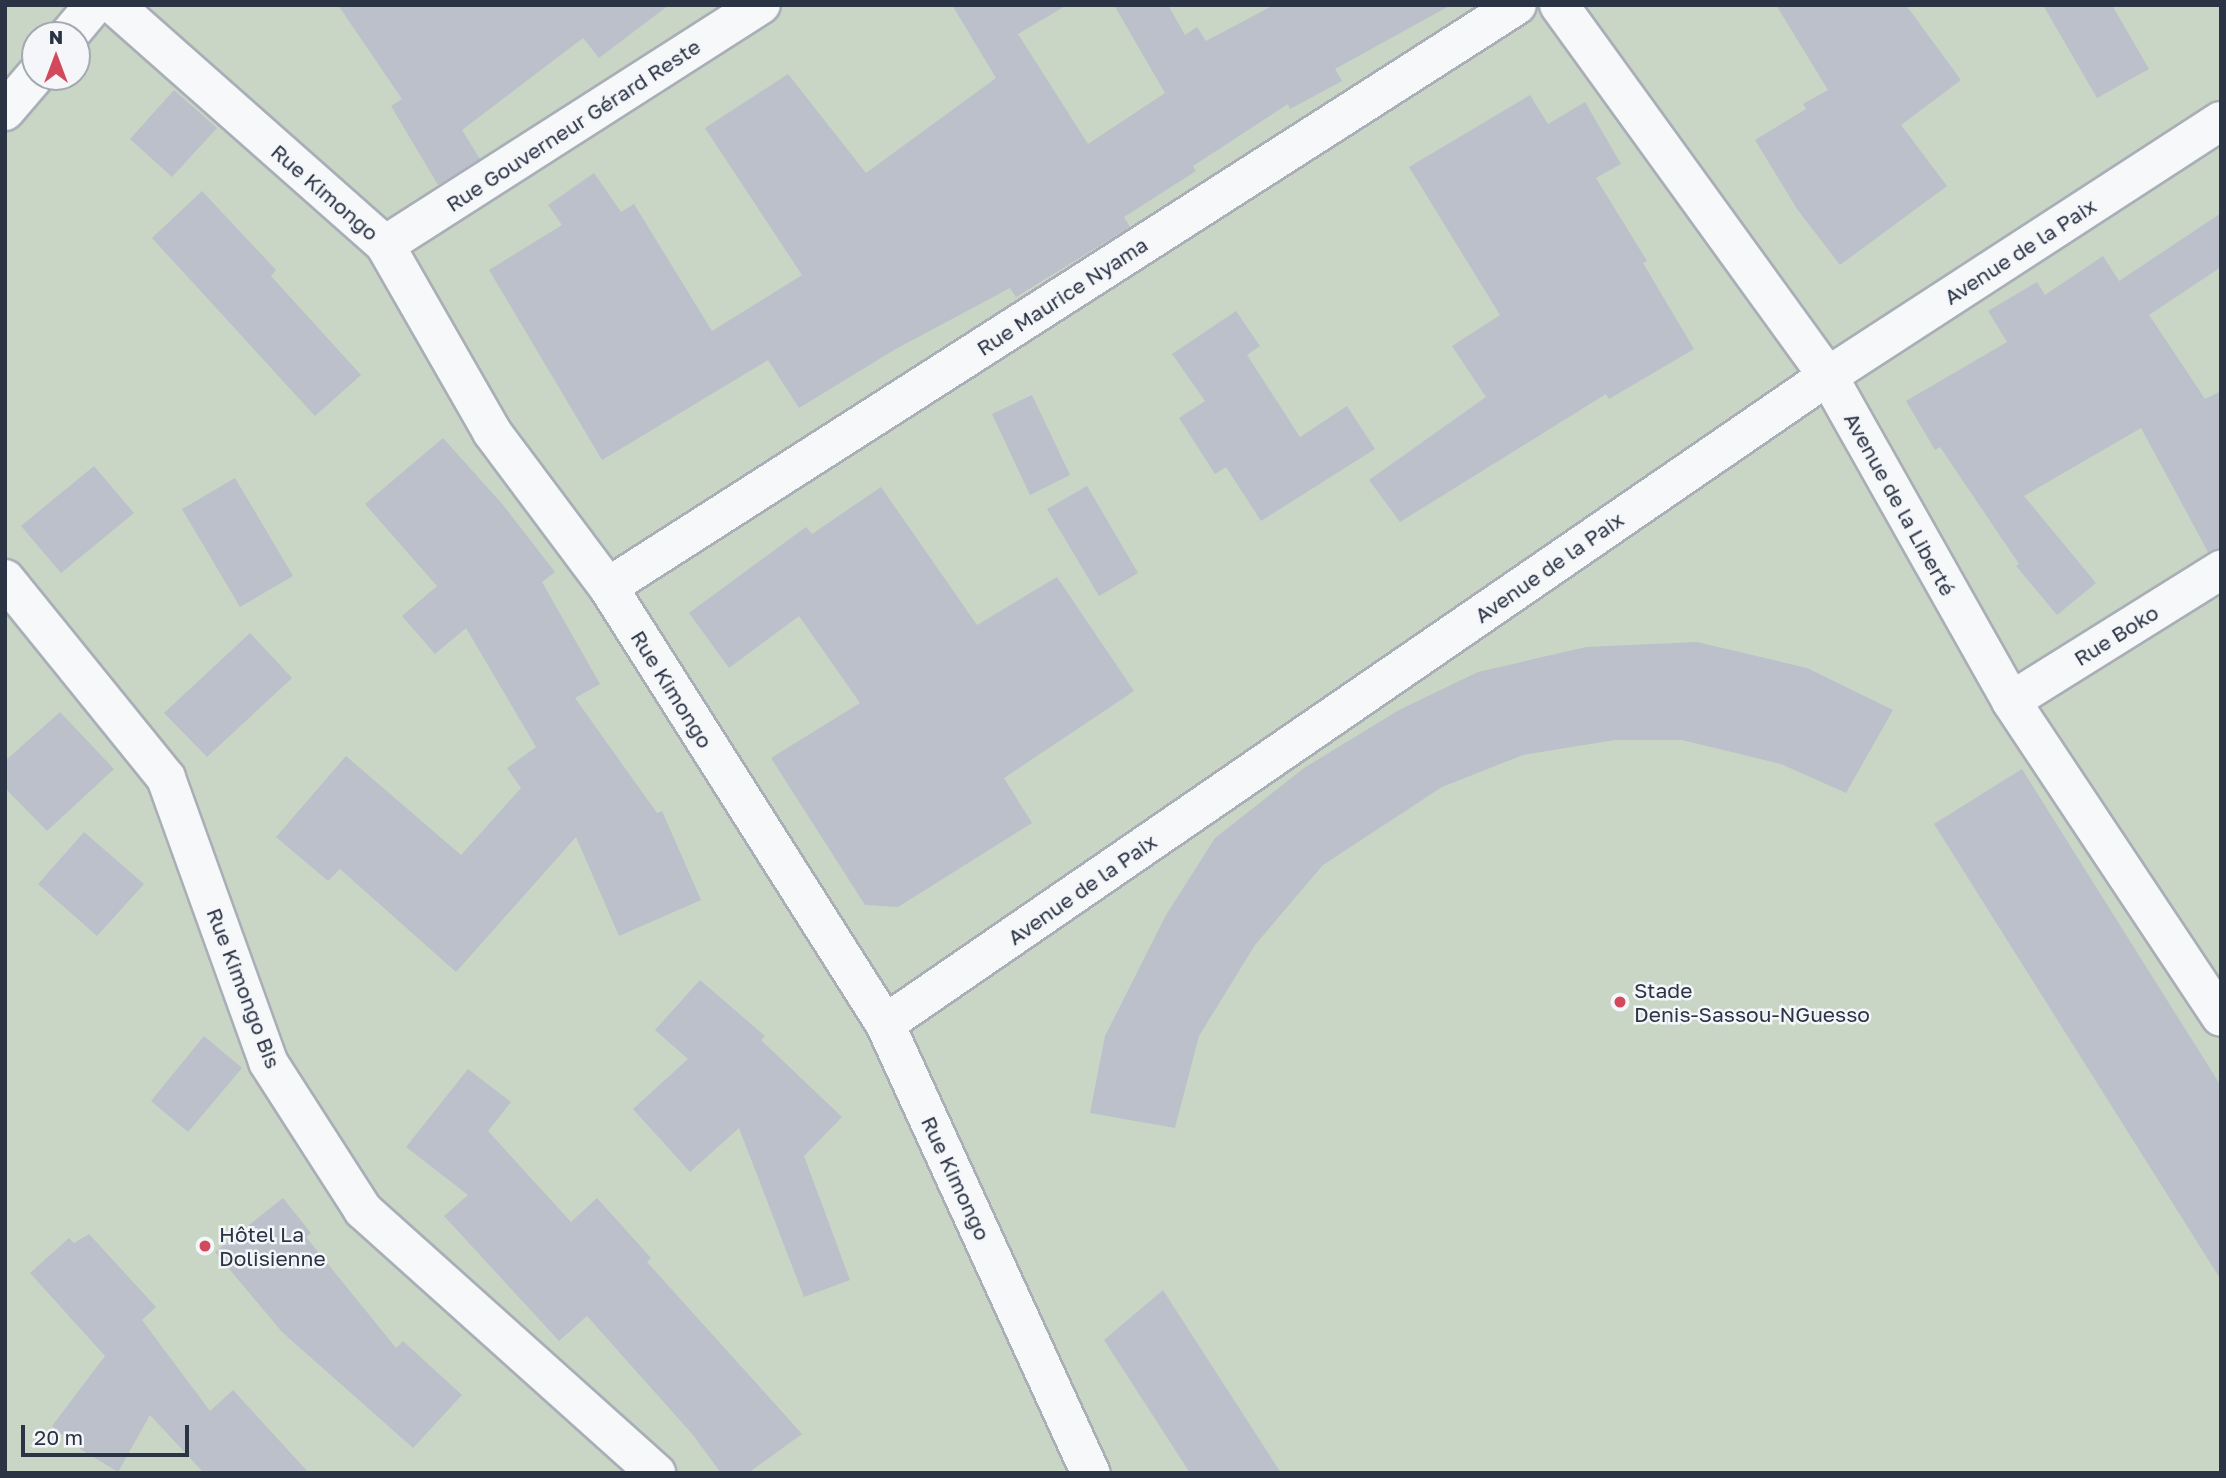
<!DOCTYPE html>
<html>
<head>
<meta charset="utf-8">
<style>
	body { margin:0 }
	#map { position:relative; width:2226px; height:1478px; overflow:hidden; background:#e4e7ec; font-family:"Golos Text",sans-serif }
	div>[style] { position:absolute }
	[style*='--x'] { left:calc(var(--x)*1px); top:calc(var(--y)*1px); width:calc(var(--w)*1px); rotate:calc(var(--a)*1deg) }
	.green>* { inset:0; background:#c9d6c5 }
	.building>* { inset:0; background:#bbc0ca }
	.roads { filter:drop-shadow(2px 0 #a9aeb7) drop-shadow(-2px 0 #a9aeb7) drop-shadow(0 2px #a9aeb7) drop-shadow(0 -2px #a9aeb7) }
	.minor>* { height:38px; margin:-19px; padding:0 19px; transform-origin:19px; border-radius:19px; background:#f7f8fa }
	.dots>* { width:19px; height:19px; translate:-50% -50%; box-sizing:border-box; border:4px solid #f4f6f9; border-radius:50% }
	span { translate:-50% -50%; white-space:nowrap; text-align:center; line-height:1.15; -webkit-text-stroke:5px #f4f6f9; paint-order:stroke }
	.street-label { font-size:21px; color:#2b3445 }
	.poi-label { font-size:21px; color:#2b3445 }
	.left { translate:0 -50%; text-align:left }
	.frame { position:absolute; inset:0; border:7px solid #2b3445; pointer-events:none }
	.north { position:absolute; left:21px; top:21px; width:70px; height:70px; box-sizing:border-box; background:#f4f6f9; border:2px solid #a4a8b1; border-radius:50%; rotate:0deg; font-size:19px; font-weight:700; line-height:28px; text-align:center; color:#2b3445 }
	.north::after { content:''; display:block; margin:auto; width:24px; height:32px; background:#d1495b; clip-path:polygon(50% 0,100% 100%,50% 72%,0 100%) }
	.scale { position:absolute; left:21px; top:1425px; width:168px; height:32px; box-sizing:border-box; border:4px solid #2b3445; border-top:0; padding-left:9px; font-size:21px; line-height:24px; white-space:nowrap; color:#2b3445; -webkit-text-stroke:5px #f4f6f9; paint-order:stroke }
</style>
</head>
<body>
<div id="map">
	<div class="green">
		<i style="clip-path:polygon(evenodd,5px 5px,2221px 5px,2221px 1473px,5px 1473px,5px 5px,35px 35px,77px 35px,77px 77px,35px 77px,35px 35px)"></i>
	</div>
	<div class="building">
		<i style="clip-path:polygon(338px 5px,669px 5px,599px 58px,583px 38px,462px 130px,480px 159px,438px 185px,391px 106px,402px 99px)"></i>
		<i style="clip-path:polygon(952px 5px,1067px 5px,1018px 34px,1088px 144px,1165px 93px,1114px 5px,1168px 5px,1185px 35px,1197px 27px,1206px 41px,1274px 5px,1451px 5px,1335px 69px,1342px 81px,1290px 109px,1288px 104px,1193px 166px,1196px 171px,1124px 217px,1130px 227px,1016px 297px,1010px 288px,894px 350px,799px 408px,768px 360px,602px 460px,489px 270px,562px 225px,548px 205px,594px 173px,621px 212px,634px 204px,712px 331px,802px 275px,705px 128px,788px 74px,866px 173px,996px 78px)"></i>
		<i style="clip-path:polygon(1776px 5px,1906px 5px,1961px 80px,1901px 125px,1947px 186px,1840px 265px,1797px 209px,1755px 140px,1806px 109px,1803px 104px,1828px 90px)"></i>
		<i style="clip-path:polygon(2043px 5px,2112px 5px,2149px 69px,2097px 98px)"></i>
		<i style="clip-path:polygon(174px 90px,217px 128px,172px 177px,130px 139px)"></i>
		<i style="clip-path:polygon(1530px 95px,1548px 124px,1585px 102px,1621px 164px,1596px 178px,1647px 261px,1643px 263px,1694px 349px,1609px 399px,1606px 394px,1400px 522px,1369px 480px,1486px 397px,1452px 346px,1500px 315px,1409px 167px)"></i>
		<i style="clip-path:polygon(202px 191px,276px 270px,271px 276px,361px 375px,315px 416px,152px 238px)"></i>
		<i style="clip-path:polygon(2221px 213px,2221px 267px,2149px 315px,2205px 399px,2221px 391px,2221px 548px,2208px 552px,2141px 428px,2024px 496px,2096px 583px,2057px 615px,2016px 566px,2019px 564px,1940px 447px,1935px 450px,1906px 401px,2007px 342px,1988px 311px,2037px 282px,2045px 295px,2103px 256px,2119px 281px)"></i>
		<i style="clip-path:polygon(1236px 311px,1260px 346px,1247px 355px,1300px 437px,1347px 406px,1375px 449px,1261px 521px,1226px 467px,1215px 474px,1179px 418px,1205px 401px,1172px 354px)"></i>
		<i style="clip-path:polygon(1032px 395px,1070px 475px,1030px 495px,992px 414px)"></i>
		<i style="clip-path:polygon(443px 438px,503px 505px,555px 572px,542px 582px,600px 684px,575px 698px,657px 813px,662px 811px,701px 900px,619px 936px,576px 837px,456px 972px,340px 869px,328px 881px,276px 837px,346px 756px,461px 855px,521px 788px,507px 768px,536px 747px,466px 628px,435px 654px,402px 616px,437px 586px,365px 504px)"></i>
		<i style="clip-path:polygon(94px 466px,134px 513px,61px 573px,21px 526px)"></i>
		<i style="clip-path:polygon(235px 478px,293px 576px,240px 607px,182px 509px)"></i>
		<i style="clip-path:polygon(1087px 486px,1138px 573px,1099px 596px,1047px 509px)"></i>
		<i style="clip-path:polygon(881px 487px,977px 625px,1057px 577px,1134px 691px,1004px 778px,1032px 823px,898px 907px,865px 905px,771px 758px,860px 703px,799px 616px,729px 668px,689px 613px,806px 527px,812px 534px)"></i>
		<i style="clip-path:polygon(250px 633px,292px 678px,207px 757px,164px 713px)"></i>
		<i style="clip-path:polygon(1697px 642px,1807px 668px,1893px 710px,1846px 793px,1781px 764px,1682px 740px,1615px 740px,1523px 755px,1442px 787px,1323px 865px,1255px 945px,1199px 1036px,1175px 1128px,1090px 1113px,1105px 1036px,1166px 915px,1215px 838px,1304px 768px,1399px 710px,1478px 672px,1586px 647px)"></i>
		<i style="clip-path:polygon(60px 712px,114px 769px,47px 831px,5px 788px,5px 761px)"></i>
		<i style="clip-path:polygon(2022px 769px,2221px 1086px,2221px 1280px,1934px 824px)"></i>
		<i style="clip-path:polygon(84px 832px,144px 884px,97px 936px,38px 884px)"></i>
		<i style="clip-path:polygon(700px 980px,765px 1036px,761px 1040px,842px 1117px,804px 1156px,850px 1280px,804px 1297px,739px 1128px,690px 1172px,633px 1109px,688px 1059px,655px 1030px)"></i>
		<i style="clip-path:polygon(204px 1036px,242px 1068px,188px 1132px,151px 1101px)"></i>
		<i style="clip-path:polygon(468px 1069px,511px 1102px,488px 1131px,571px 1222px,597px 1198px,651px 1258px,647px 1262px,802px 1434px,748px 1473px,721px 1473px,693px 1435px,587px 1316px,559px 1341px,444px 1216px,468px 1195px,406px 1147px)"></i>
		<i style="clip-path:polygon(283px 1198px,311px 1233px,306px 1237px,396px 1348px,403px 1341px,462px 1395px,413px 1448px,282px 1332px,215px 1252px)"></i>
		<i style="clip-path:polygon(89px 1234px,156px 1307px,142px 1320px,210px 1411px,233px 1390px,309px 1473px,204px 1473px,150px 1415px,118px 1472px,80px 1449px,52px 1426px,105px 1356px,30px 1273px,69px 1238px,74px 1243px)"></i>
		<i style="clip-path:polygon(1163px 1290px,1281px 1473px,1190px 1473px,1104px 1340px)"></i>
	</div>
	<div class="roads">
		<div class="minor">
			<i style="--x:114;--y:5;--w:362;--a:41.5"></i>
			<i style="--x:385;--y:245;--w:215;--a:60.2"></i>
			<i style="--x:492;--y:432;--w:194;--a:53.2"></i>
			<i style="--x:608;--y:587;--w:517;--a:57.63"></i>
			<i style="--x:885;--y:1024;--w:494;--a:65.4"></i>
			<i style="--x:1559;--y:5;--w:458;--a:54.1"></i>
			<i style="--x:1828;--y:376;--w:373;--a:60.6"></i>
			<i style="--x:2011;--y:701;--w:379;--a:56.4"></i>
			<i style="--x:69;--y:35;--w:39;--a:-50"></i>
			<i style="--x:5;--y:111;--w:46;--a:-49.4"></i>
			<i style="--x:385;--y:245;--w:446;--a:-32.6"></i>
			<i style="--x:5;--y:579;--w:256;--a:51"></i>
			<i style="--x:166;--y:778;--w:302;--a:70.2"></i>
			<i style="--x:268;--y:1062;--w:176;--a:57.3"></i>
			<i style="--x:363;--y:1210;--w:394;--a:41.9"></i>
			<i style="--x:608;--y:587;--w:1079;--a:-32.63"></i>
			<i style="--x:2011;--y:701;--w:248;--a:-32"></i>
			<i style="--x:885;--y:1024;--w:1144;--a:-34.5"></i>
			<i style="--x:1828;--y:376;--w:468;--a:-33"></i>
		</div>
	</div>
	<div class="dots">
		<i style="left:1620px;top:1002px;background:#d1495b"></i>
		<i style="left:205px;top:1246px;background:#d1495b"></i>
	</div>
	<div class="street-label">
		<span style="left:573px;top:125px;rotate:-33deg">Rue Gouverneur Gérard Reste</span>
		<span style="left:325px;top:192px;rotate:41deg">Rue Kimongo</span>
		<span style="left:2020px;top:251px;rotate:-33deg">Avenue de la Paix</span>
		<span style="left:1062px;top:296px;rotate:-33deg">Rue Maurice Nyama</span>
		<span style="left:1900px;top:504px;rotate:61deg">Avenue de la Liberté</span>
		<span style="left:1549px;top:567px;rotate:-35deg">Avenue de la Paix</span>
		<span style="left:2116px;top:635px;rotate:-32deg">Rue Boko</span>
		<span style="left:672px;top:689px;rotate:58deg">Rue Kimongo</span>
		<span style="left:1082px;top:889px;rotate:-35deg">Avenue de la Paix</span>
		<span style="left:244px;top:988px;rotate:69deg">Rue Kimongo Bis</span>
		<span style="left:956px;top:1178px;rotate:65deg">Rue Kimongo</span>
	</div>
	<div class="poi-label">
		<span class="left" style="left:1634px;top:1002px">Stade<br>Denis-Sassou-NGuesso</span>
		<span class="left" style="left:219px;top:1246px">Hôtel La<br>Dolisienne</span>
	</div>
	<div class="frame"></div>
	<div class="north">N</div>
	<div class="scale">20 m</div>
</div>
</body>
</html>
